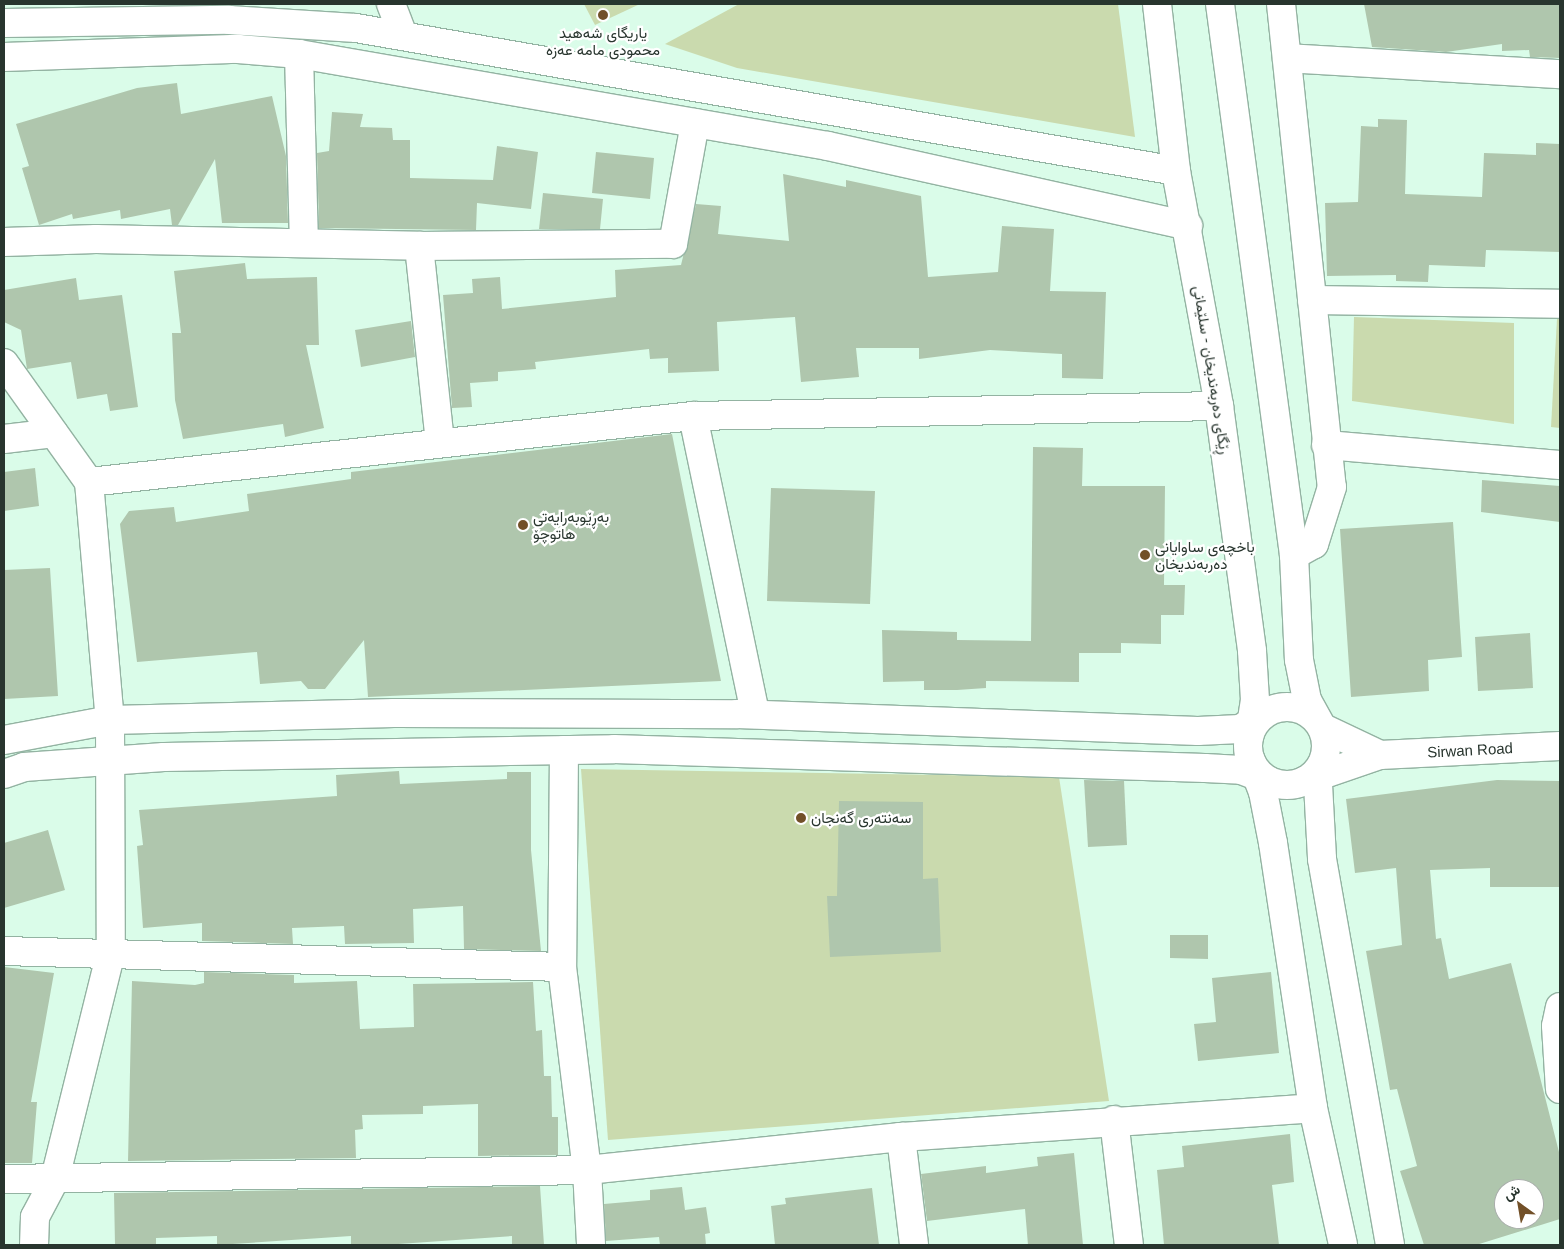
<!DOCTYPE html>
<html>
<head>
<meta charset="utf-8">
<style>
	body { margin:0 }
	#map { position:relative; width:1564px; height:1249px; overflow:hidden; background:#dafce9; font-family:Helvetica,Vazirmatn,sans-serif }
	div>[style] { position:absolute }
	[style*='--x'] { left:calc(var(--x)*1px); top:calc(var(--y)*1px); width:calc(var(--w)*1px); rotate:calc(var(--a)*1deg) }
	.green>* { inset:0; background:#cadaae }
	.building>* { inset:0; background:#afc6ad }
	.roads { filter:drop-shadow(1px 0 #93b3a2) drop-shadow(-1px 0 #93b3a2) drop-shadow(0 1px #93b3a2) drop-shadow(0 -1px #93b3a2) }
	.street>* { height:28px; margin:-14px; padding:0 14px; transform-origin:14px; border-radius:14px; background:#fff }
	.secondary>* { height:28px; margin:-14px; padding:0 14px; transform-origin:14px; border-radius:14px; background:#fff }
	.highway>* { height:28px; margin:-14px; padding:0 14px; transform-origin:14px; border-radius:14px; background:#fff }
	.highway>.ring { margin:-14px; padding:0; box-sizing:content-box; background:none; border:28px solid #fff; border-radius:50% }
	.dots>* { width:14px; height:14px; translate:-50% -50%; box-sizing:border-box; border:2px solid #fff; border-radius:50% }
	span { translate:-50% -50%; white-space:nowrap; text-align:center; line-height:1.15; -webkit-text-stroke:4.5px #fff; paint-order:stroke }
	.poi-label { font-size:15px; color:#28352e }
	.left { translate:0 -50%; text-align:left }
	.street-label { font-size:15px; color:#28352e }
	.frame { position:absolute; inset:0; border:5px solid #28352e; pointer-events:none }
	.north { position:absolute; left:1494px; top:1179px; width:50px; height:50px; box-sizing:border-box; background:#fff; border:1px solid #a9aeab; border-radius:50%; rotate:328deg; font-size:14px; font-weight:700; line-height:20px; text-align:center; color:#28352e }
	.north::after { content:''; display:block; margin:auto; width:18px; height:22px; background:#725028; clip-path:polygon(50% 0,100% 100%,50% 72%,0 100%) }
</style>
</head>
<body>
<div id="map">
	<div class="green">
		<i style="clip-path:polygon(584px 4px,640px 4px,595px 25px)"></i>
		<i style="clip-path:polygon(739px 4px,1118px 4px,1135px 137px,737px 68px,665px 44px)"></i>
		<i style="clip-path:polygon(1354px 317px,1514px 323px,1514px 424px,1352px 401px)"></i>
		<i style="clip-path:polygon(1557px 319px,1560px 319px,1560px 428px,1551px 427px)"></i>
		<i style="clip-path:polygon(581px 769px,1059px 777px,1109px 1101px,608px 1140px)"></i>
	</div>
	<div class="building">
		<i style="clip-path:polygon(1364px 4px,1560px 4px,1560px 58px,1530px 57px,1529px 50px,1502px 51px,1502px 44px,1446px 52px,1372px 47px)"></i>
		<i style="clip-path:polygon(177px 83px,181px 114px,272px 96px,286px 156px,288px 223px,222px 223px,215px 159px,178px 225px,172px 225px,170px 209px,121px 219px,120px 210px,73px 219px,72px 214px,39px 225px,22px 168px,29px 166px,16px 124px,137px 88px)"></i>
		<i style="clip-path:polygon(332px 112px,363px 114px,360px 127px,392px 128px,393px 140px,410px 140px,410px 178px,493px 180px,497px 146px,538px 152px,531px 209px,477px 203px,476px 230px,319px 228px,317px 153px,329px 151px)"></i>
		<i style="clip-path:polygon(1378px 119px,1407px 120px,1405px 194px,1482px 197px,1484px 153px,1536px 155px,1536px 143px,1560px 144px,1560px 252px,1486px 250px,1485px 267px,1429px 265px,1428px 282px,1396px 281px,1396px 275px,1327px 276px,1325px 203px,1358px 202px,1361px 126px,1378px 127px)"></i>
		<i style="clip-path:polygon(596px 152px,654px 158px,650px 199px,592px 193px)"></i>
		<i style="clip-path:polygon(783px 174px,846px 187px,846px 180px,921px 196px,928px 277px,998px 272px,1002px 226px,1054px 229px,1050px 291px,1106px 292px,1103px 379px,1062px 378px,1062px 354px,990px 350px,919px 359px,919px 348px,856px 348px,859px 377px,801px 382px,795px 317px,717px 322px,719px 371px,668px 373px,668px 358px,650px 359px,649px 349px,535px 362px,536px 369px,498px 372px,498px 381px,470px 383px,472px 407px,452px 408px,443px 295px,473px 293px,472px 279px,500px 277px,502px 309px,616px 297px,615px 270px,681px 265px,696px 204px,721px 206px,718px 234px,789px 241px)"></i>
		<i style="clip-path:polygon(543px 193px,603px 199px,600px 229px,539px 229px)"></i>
		<i style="clip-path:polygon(245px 263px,247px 279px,317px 277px,319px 345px,306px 345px,324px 428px,285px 437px,283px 424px,183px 439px,175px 400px,172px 333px,181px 333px,174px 271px)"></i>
		<i style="clip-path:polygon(76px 278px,79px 300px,122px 295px,138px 407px,110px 411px,107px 394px,77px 399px,71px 362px,27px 369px,21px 330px,4px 322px,4px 290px)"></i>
		<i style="clip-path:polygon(411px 321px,415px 357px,361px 367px,355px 330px)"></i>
		<i style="clip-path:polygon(672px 434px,721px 681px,368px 697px,364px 640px,325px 689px,308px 689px,301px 681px,260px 684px,257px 652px,137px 662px,120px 524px,129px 511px,174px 507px,176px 522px,249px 511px,247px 494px,351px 479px,351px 472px)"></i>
		<i style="clip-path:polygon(1033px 447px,1083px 448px,1082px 486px,1165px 486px,1164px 585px,1185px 585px,1184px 615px,1161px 615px,1161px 644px,1121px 643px,1121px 653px,1079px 653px,1079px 682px,986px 681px,986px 688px,957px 690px,924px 690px,924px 681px,883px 682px,882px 630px,957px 632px,957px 640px,1031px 641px)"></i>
		<i style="clip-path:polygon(35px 468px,39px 506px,4px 511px,4px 472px)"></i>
		<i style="clip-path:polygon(1482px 480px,1560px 486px,1560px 522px,1481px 512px)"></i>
		<i style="clip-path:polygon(771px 488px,875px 491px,870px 604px,767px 601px)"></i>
		<i style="clip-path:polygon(1453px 522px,1462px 657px,1428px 660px,1429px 691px,1351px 697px,1340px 529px)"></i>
		<i style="clip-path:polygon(50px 568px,58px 696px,4px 699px,4px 570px)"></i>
		<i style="clip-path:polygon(1530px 633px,1533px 688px,1478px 691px,1475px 637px)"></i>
		<i style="clip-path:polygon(399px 771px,400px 784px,507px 779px,507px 772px,531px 772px,531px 850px,541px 951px,464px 949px,463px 906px,413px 909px,414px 943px,345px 944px,344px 926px,292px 928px,293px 944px,202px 941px,202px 923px,143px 928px,137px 846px,143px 845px,139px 810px,337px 796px,336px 775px)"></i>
		<i style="clip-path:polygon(1084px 780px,1124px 781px,1127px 845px,1088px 847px)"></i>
		<i style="clip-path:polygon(evenodd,1497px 780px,1560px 781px,1560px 887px,1490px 887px,1490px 868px,1430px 870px,1436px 939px,1441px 938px,1449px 979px,1511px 963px,1560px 1156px,1560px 1219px,1476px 1245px,1424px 1245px,1400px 1171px,1417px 1166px,1397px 1089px,1390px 1090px,1366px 951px,1402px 945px,1396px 868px,1355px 873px,1346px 799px,1497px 780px,1504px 1189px,1534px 1189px,1534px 1219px,1504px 1219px,1504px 1189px)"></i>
		<i style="clip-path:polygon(839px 801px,923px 802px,923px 879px,938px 878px,941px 952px,830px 957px,827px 896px,837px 896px)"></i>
		<i style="clip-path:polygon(48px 830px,65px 890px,4px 908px,4px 843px)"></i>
		<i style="clip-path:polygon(1170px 935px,1208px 935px,1208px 959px,1170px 958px)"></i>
		<i style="clip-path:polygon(4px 967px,54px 973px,31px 1102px,37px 1102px,32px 1163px,4px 1163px)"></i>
		<i style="clip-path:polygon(204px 972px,294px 975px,294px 983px,357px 981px,360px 1029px,414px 1027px,413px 984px,533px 982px,536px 1031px,542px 1030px,544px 1076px,551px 1076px,552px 1117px,558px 1117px,558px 1155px,478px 1156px,478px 1104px,423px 1106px,423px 1114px,362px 1115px,363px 1129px,355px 1130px,356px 1158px,128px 1161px,132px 981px,195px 985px,204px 983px)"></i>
		<i style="clip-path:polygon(1271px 972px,1279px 1053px,1198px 1061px,1194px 1024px,1216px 1022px,1212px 978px)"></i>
		<i style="clip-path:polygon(1290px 1134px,1294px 1182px,1272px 1185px,1279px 1245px,1164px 1245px,1157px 1170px,1184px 1167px,1182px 1146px)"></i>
		<i style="clip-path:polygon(1074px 1153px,1083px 1245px,1028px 1245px,1025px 1209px,927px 1221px,921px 1174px,986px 1166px,986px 1173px,1038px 1166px,1037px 1157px)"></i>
		<i style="clip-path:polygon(540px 1186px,544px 1245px,512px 1245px,512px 1236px,384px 1245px,351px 1245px,351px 1236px,217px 1245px,217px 1236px,156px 1238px,156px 1245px,115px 1245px,114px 1193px)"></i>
		<i style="clip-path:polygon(682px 1187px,685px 1210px,706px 1207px,710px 1233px,705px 1234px,706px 1245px,660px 1245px,659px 1237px,606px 1241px,604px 1204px,650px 1200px,650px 1190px)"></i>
		<i style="clip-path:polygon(872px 1188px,879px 1245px,775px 1245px,771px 1206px,786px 1204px,785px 1198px)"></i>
	</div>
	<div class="roads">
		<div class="street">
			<i style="--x:391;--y:4;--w:34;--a:69"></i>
			<i style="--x:1281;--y:4;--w:486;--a:84"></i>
			<i style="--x:1332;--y:487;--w:60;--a:107.5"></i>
			<i style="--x:1314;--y:544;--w:23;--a:151"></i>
			<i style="--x:4;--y:23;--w:225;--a:-0.8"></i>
			<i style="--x:229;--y:20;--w:127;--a:3.6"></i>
			<i style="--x:356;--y:28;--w:832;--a:9.89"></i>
			<i style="--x:299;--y:54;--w:189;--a:88.5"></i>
			<i style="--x:4;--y:57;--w:234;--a:-2"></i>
			<i style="--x:238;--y:49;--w:61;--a:4.7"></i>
			<i style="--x:299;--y:54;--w:537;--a:9.87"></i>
			<i style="--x:828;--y:146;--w:369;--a:12.5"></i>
			<i style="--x:1287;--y:58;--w:273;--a:3.4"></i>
			<i style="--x:4;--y:242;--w:92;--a:-1.9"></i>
			<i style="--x:96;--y:239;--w:323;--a:1.2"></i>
			<i style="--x:419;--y:246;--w:254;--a:-0.5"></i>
			<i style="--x:673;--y:244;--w:123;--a:-79.7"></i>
			<i style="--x:419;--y:246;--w:196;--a:83.9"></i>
			<i style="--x:1312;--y:300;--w:248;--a:0.9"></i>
			<i style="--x:4;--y:363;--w:146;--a:54.5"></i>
			<i style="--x:89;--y:482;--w:239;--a:85"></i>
			<i style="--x:110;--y:720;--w:232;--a:89.8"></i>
			<i style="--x:111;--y:952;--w:234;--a:103.9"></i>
			<i style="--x:55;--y:1179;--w:43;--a:117.8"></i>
			<i style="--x:35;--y:1217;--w:28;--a:92"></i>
			<i style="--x:693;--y:416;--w:304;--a:78.2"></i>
			<i style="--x:4;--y:439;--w:50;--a:-6.8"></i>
			<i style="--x:1326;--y:445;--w:235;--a:4.9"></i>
			<i style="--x:89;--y:482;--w:608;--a:-6.24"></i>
			<i style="--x:693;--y:416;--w:526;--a:-1.09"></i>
			<i style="--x:1323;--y:728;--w:63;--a:25.3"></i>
			<i style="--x:564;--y:750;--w:217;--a:90.5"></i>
			<i style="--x:562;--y:967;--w:205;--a:83"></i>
			<i style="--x:587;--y:1170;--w:75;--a:86.9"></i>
			<i style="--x:1304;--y:781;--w:80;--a:-18.9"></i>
			<i style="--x:1380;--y:755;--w:180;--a:-2.9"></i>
			<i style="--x:4;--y:951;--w:558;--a:1.64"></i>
			<i style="--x:1560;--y:1007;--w:19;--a:102"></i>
			<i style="--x:1556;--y:1026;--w:63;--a:86.4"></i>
			<i style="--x:1114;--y:1120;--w:126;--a:83.2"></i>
			<i style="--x:901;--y:1137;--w:109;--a:83.1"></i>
			<i style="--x:4;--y:1179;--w:583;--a:-0.88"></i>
			<i style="--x:587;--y:1170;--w:316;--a:-6"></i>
			<i style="--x:901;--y:1137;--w:413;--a:-4"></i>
		</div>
		<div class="secondary">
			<i style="--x:4;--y:740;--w:108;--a:-10.7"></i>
			<i style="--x:110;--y:720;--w:284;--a:-1.4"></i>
			<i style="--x:394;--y:713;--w:343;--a:0.2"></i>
			<i style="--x:737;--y:714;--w:461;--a:2.1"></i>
			<i style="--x:1198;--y:731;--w:42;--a:-2.7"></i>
			<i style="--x:1240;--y:729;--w:22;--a:-32"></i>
			<i style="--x:4;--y:774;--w:21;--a:-19"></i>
			<i style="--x:24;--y:767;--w:140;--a:-4.1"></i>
			<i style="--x:164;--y:757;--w:450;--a:-1"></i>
			<i style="--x:614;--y:749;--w:591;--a:1.84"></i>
			<i style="--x:1205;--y:768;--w:36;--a:3"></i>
			<i style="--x:1241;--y:770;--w:28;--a:21"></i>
		</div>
		<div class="highway">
			<i style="--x:1157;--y:4;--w:168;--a:83.5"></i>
			<i style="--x:1176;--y:171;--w:239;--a:79.6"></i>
			<i style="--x:1219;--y:406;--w:247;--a:82.3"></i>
			<i style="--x:1252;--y:651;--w:49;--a:86.5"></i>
			<i style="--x:1255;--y:700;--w:37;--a:99"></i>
			<i style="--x:1220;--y:4;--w:556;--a:82.35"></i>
			<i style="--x:1294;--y:555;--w:105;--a:87.3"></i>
			<i style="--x:1299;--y:660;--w:41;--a:78.7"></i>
			<i style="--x:1307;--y:700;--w:26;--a:61"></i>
			<i class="ring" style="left:1248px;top:707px;width:50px;height:50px"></i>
			<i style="--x:1251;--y:761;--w:33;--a:69"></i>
			<i style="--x:1263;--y:792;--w:52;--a:78.9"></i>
			<i style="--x:1273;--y:843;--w:268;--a:81.4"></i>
			<i style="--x:1313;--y:1108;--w:140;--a:77.6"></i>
			<i style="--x:1323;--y:762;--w:23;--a:103"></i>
			<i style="--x:1318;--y:784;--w:75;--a:86.9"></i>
			<i style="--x:1322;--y:859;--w:392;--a:80"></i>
		</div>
	</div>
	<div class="dots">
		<i style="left:603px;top:15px;background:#725028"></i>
		<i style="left:523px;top:525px;background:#725028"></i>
		<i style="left:1145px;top:555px;background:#725028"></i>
		<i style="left:801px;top:818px;background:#725028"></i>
	</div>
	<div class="poi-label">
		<span style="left:603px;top:41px">یاریگاى شه‌هید<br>محمودى مامه‌ عه‌زه</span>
		<span class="left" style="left:533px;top:525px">بەڕێوبەرایەتی<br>هاتوچۆ</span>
		<span class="left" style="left:1155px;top:555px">باخچەی ساوایانی<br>دەربەندیخان</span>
		<span class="left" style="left:811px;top:818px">سەنتەری گەنجان</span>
	</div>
	<div class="street-label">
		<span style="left:1212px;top:370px;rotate:81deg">ڕێگای دەربەندیخان - سلێمانی</span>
		<span style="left:1470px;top:750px;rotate:-3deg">Sirwan Road</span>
	</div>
	<div class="frame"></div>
	<div class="north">ش</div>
</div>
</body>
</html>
